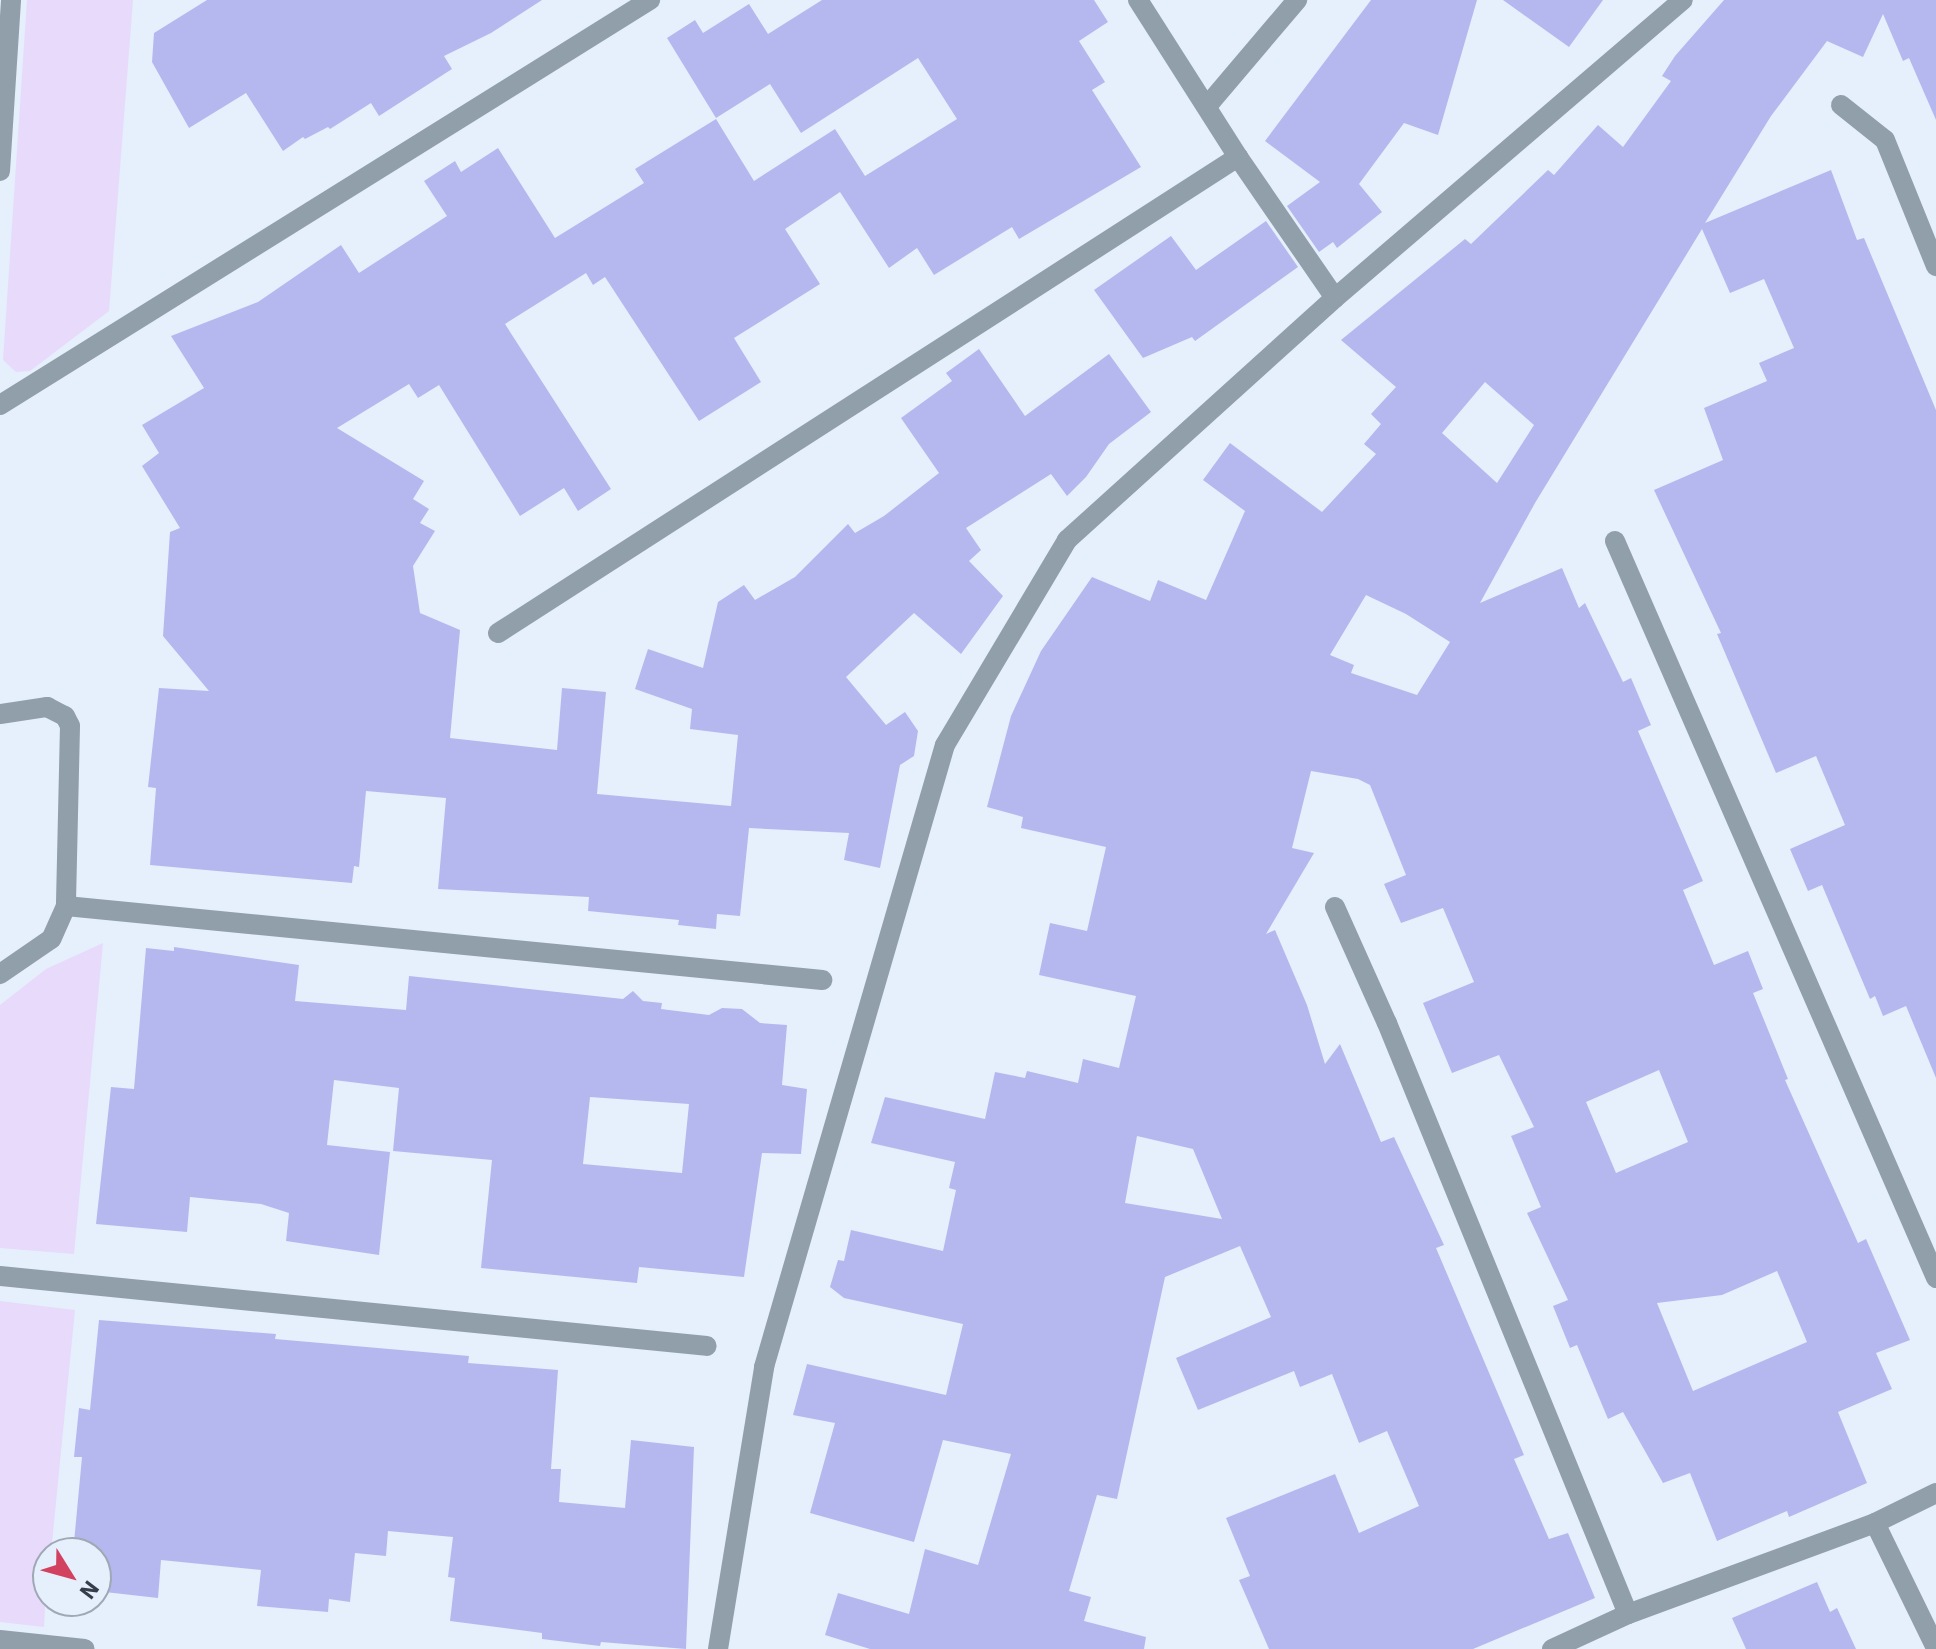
<!DOCTYPE html>
<html>
<head>
<meta charset="utf-8">
<style>
	body { margin:0 }
	#map { position:relative; width:1936px; height:1649px; overflow:hidden; background:#e6effc; font-family:"IBM Plex Sans",sans-serif }
	div>[style] { position:absolute }
	[style*='--x'] { left:calc(var(--x)*1px); top:calc(var(--y)*1px); width:calc(var(--w)*1px); rotate:calc(var(--a)*1deg) }
	.green>* { inset:0; background:#e7dafa }
	.building>* { inset:0; background:#b5b8ee }
	.minor>* { height:20px; margin:-10px; padding:0 10px; transform-origin:10px; border-radius:10px; background:#909fa9 }
	span { translate:-50% -50%; white-space:nowrap; text-align:center; line-height:1.15; -webkit-text-stroke:6px #e6effc; paint-order:stroke }
	.north { position:absolute; left:32px; top:1537px; width:80px; height:80px; box-sizing:border-box; background:#e6effc; border:2px solid #9fa8b5; border-radius:50%; rotate:127deg; font-size:22px; font-weight:700; line-height:32px; text-align:center; color:#353d4a }
	.north::after { content:''; display:block; margin:auto; width:28px; height:36px; background:#d24260; clip-path:polygon(50% 0,100% 100%,50% 72%,0 100%) }
</style>
</head>
<body>
<div id="map">
	<div class="green">
		<i style="clip-path:polygon(27px 0,133px 0,109px 311px,30px 371px,16px 372px,3px 360px)"></i>
		<i style="clip-path:polygon(103px 943px,74px 1254px,0 1248px,0 1005px,46px 969px)"></i>
		<i style="clip-path:polygon(0 1301px,75px 1310px,51px 1553px,48px 1553px,44px 1627px,0 1622px)"></i>
	</div>
	<div class="building">
		<i style="clip-path:polygon(207px 0,542px 0,491px 33px,444px 56px,452px 69px,379px 116px,371px 103px,330px 129px,328px 127px,305px 139px,303px 137px,283px 151px,246px 93px,189px 128px,152px 62px,154px 33px)"></i>
		<i style="clip-path:polygon(822px 0,1094px 0,1108px 22px,1079px 41px,1105px 82px,1092px 90px,1141px 167px,1019px 239px,1012px 227px,934px 275px,917px 248px,889px 268px,840px 192px,785px 229px,820px 284px,734px 338px,761px 382px,699px 421px,605px 277px,593px 285px,586px 273px,505px 324px,611px 489px,578px 511px,564px 488px,520px 516px,439px 385px,418px 398px,409px 384px,337px 428px,424px 481px,413px 499px,429px 509px,420px 523px,435px 531px,413px 566px,420px 613px,460px 630px,450px 738px,557px 750px,562px 688px,606px 692px,597px 794px,731px 806px,738px 735px,690px 729px,692px 709px,635px 689px,648px 649px,703px 668px,718px 602px,744px 585px,755px 600px,795px 577px,848px 524px,855px 533px,884px 516px,939px 473px,901px 418px,952px 381px,946px 373px,979px 349px,1025px 416px,1109px 354px,1151px 412px,1109px 444px,1086px 477px,1067px 496px,1051px 474px,966px 528px,981px 550px,969px 561px,1003px 596px,961px 654px,914px 613px,846px 677px,886px 725px,905px 712px,918px 731px,914px 756px,900px 765px,880px 868px,844px 860px,849px 833px,749px 828px,740px 916px,717px 914px,716px 929px,678px 925px,679px 920px,588px 911px,589px 897px,438px 889px,446px 798px,366px 791px,359px 867px,354px 866px,352px 883px,150px 865px,156px 788px,148px 787px,159px 688px,209px 691px,163px 636px,170px 532px,180px 528px,142px 466px,159px 453px,142px 425px,204px 388px,171px 336px,258px 302px,341px 245px,359px 273px,447px 216px,424px 181px,455px 161px,461px 172px,498px 148px,555px 238px,644px 183px,635px 169px,716px 119px,754px 181px,835px 129px,865px 176px,957px 119px,918px 58px,801px 133px,770px 84px,716px 118px,667px 38px,695px 20px,703px 33px,749px 4px,768px 34px)"></i>
		<i style="clip-path:polygon(1371px 0,1477px 0,1438px 135px,1404px 123px,1359px 184px,1382px 212px,1337px 248px,1333px 242px,1319px 252px,1287px 206px,1320px 182px,1265px 141px)"></i>
		<i style="clip-path:polygon(1503px 0,1603px 0,1569px 47px)"></i>
		<i style="clip-path:polygon(evenodd,1724px 0,1936px 0,1936px 120px,1909px 58px,1903px 61px,1883px 14px,1863px 57px,1827px 41px,1771px 116px,1705px 223px,1831px 170px,1857px 240px,1864px 238px,1936px 410px,1936px 1078px,1906px 1006px,1883px 1016px,1875px 996px,1870px 999px,1822px 885px,1808px 891px,1790px 849px,1845px 825px,1816px 756px,1776px 773px,1717px 634px,1721px 633px,1654px 490px,1723px 460px,1704px 408px,1767px 381px,1759px 363px,1794px 348px,1764px 279px,1730px 293px,1702px 229px,1535px 503px,1480px 603px,1562px 568px,1579px 608px,1585px 603px,1623px 682px,1631px 678px,1651px 725px,1638px 731px,1703px 881px,1683px 890px,1714px 965px,1748px 951px,1763px 989px,1753px 993px,1788px 1079px,1785px 1080px,1858px 1243px,1866px 1239px,1910px 1340px,1876px 1353px,1892px 1389px,1838px 1412px,1867px 1483px,1789px 1517px,1787px 1511px,1717px 1541px,1690px 1473px,1663px 1483px,1623px 1412px,1608px 1419px,1577px 1345px,1570px 1348px,1553px 1306px,1568px 1300px,1527px 1213px,1541px 1207px,1511px 1136px,1534px 1127px,1499px 1055px,1452px 1073px,1423px 1003px,1474px 982px,1443px 908px,1401px 923px,1384px 884px,1406px 875px,1370px 785px,1358px 779px,1311px 771px,1292px 848px,1314px 853px,1266px 934px,1275px 930px,1307px 1005px,1325px 1064px,1340px 1044px,1381px 1142px,1394px 1137px,1444px 1245px,1436px 1248px,1524px 1455px,1514px 1459px,1549px 1539px,1568px 1533px,1595px 1598px,1473px 1649px,1269px 1649px,1239px 1580px,1250px 1576px,1226px 1518px,1335px 1474px,1359px 1533px,1419px 1506px,1387px 1431px,1359px 1443px,1332px 1374px,1300px 1387px,1294px 1371px,1198px 1410px,1176px 1358px,1271px 1317px,1240px 1246px,1165px 1277px,1117px 1499px,1097px 1495px,1069px 1591px,1091px 1597px,1084px 1621px,1146px 1637px,1144px 1649px,870px 1649px,825px 1635px,838px 1593px,909px 1614px,925px 1549px,978px 1565px,1011px 1454px,943px 1440px,914px 1542px,810px 1513px,835px 1423px,793px 1415px,807px 1364px,946px 1395px,963px 1324px,844px 1298px,830px 1287px,838px 1260px,844px 1261px,851px 1230px,943px 1251px,956px 1190px,949px 1188px,955px 1162px,871px 1143px,885px 1097px,985px 1119px,995px 1072px,1025px 1078px,1027px 1071px,1078px 1083px,1083px 1059px,1119px 1068px,1136px 996px,1039px 975px,1050px 923px,1087px 931px,1106px 847px,1021px 828px,1023px 817px,987px 807px,1011px 716px,1041px 651px,1092px 577px,1150px 601px,1158px 580px,1206px 600px,1245px 511px,1203px 480px,1230px 443px,1322px 512px,1376px 454px,1364px 444px,1381px 424px,1371px 414px,1396px 387px,1341px 340px,1465px 239px,1471px 244px,1548px 170px,1554px 175px,1598px 125px,1623px 147px,1671px 81px,1662px 76px,1675px 56px,1724px 0,1485px 382px,1534px 425px,1497px 483px,1442px 433px,1485px 382px,1724px 0,1366px 595px,1406px 614px,1450px 642px,1417px 695px,1351px 673px,1354px 665px,1330px 655px,1366px 595px,1724px 0,1659px 1070px,1688px 1142px,1616px 1173px,1586px 1102px,1659px 1070px,1724px 0,1137px 1136px,1193px 1149px,1222px 1219px,1125px 1203px,1137px 1136px,1724px 0,1777px 1271px,1807px 1342px,1693px 1391px,1657px 1303px,1722px 1295px,1777px 1271px)"></i>
		<i style="clip-path:polygon(1266px 221px,1298px 267px,1195px 341px,1192px 337px,1143px 358px,1094px 290px,1171px 236px,1196px 270px)"></i>
		<i style="clip-path:polygon(evenodd,174px 947px,299px 965px,295px 1001px,406px 1010px,409px 976px,623px 999px,633px 991px,643px 1001px,662px 1003px,661px 1009px,709px 1015px,722px 1008px,742px 1009px,760px 1023px,787px 1025px,782px 1085px,807px 1089px,801px 1154px,762px 1153px,744px 1277px,639px 1267px,637px 1283px,481px 1268px,492px 1160px,393px 1151px,399px 1088px,334px 1080px,327px 1145px,390px 1152px,379px 1255px,286px 1241px,289px 1213px,261px 1204px,190px 1197px,187px 1232px,96px 1224px,111px 1087px,134px 1089px,146px 948px,174px 951px,174px 947px,590px 1097px,689px 1104px,682px 1173px,583px 1164px,590px 1097px)"></i>
		<i style="clip-path:polygon(99px 1320px,276px 1334px,275px 1339px,469px 1356px,468px 1363px,558px 1370px,551px 1469px,561px 1469px,559px 1502px,625px 1508px,631px 1440px,694px 1447px,686px 1649px,601px 1642px,600px 1646px,542px 1639px,542px 1633px,450px 1621px,455px 1578px,448px 1577px,453px 1537px,388px 1531px,386px 1556px,355px 1553px,350px 1602px,329px 1599px,328px 1612px,257px 1606px,261px 1570px,161px 1560px,158px 1598px,96px 1591px,96px 1553px,73px 1553px,82px 1457px,74px 1457px,79px 1408px,90px 1410px)"></i>
		<i style="clip-path:polygon(1817px 1582px,1830px 1612px,1837px 1608px,1856px 1649px,1746px 1649px,1732px 1618px)"></i>
	</div>
	<div class="minor">
		<i style="--x:1138;--y:0;--w:186;--a:57.5"></i>
		<i style="--x:1238;--y:157;--w:171;--a:55.5"></i>
		<i style="--x:1208;--y:105;--w:138;--a:-49.7"></i>
		<i style="--x:1841;--y:105;--w:56;--a:38.5"></i>
		<i style="--x:1885;--y:140;--w:136;--a:68"></i>
		<i style="--x:0;--y:171;--w:171;--a:-86.3"></i>
		<i style="--x:0;--y:405;--w:766;--a:-31.93"></i>
		<i style="--x:1615;--y:541;--w:804;--a:66.46"></i>
		<i style="--x:498;--y:633;--w:880;--a:-32.75"></i>
		<i style="--x:0;--y:714;--w:48;--a:-8.5"></i>
		<i style="--x:47;--y:707;--w:20;--a:27"></i>
		<i style="--x:65;--y:716;--w:11;--a:63"></i>
		<i style="--x:70;--y:726;--w:180;--a:91.3"></i>
		<i style="--x:66;--y:906;--w:36;--a:114"></i>
		<i style="--x:51;--y:939;--w:62;--a:145.5"></i>
		<i style="--x:66;--y:906;--w:760;--a:5.59"></i>
		<i style="--x:1335;--y:907;--w:127;--a:65.9"></i>
		<i style="--x:1387;--y:1023;--w:638;--a:67.82"></i>
		<i style="--x:0;--y:1276;--w:710;--a:5.65"></i>
		<i style="--x:1875;--y:1523;--w:139;--a:64"></i>
		<i style="--x:0;--y:1640;--w:85;--a:6"></i>
		<i style="--x:718;--y:1649;--w:286;--a:-80.7"></i>
		<i style="--x:764;--y:1367;--w:648;--a:-73.78"></i>
		<i style="--x:945;--y:745;--w:239;--a:-59.2"></i>
		<i style="--x:1067;--y:540;--w:361;--a:-42.1"></i>
		<i style="--x:1335;--y:298;--w:458;--a:-40.6"></i>
		<i style="--x:1552;--y:1649;--w:84;--a:-24.7"></i>
		<i style="--x:1628;--y:1614;--w:263;--a:-20.2"></i>
		<i style="--x:1875;--y:1523;--w:68;--a:-26.2"></i>
	</div>
	<div class="north">N</div>
</div>
</body>
</html>
